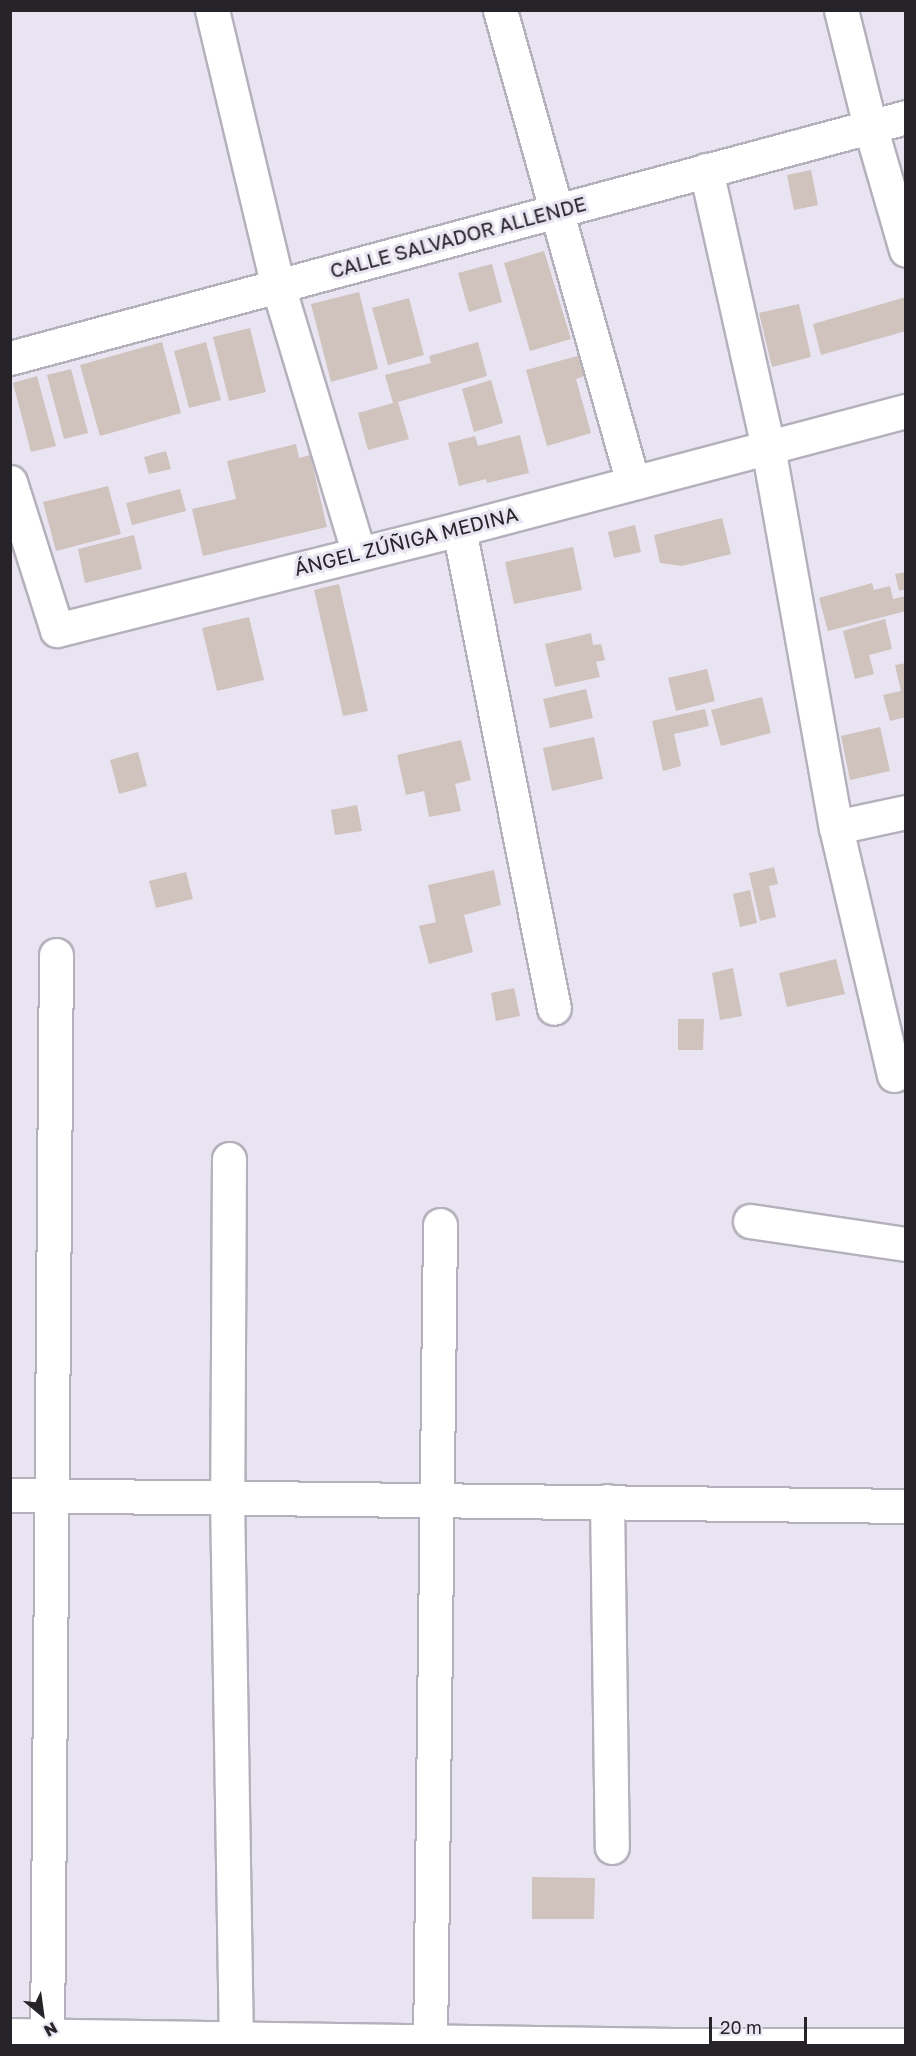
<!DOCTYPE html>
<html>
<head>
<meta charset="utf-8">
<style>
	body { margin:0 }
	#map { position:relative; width:916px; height:2056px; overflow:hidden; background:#e8e4f1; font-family:"Golos Text",sans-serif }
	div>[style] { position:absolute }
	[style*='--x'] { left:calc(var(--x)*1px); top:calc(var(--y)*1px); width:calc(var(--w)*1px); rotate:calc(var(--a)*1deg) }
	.building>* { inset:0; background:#d0c2bd }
	.roads { filter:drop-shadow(2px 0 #b4b0bc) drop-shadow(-2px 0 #b4b0bc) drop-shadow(0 2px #b4b0bc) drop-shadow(0 -2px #b4b0bc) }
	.minor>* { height:33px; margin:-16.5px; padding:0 16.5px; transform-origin:16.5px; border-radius:16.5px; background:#fff }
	span { translate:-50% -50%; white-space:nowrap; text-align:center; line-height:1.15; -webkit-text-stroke:6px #e8e4f1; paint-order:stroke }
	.street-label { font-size:20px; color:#262429 }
	.frame { position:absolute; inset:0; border:12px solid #262429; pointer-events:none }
	.north { position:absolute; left:12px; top:1984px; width:60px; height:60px; -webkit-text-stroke:4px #e8e4f1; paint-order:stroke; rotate:151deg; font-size:16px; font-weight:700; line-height:24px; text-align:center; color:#262429 }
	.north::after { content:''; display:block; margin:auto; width:21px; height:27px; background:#262429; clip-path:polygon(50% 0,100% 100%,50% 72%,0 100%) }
	.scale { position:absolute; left:709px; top:2017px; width:98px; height:27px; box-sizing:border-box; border:3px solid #262429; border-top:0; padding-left:8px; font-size:18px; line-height:21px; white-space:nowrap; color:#262429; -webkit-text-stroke:4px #e8e4f1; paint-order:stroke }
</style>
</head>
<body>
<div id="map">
	<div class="building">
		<i style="clip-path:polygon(811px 170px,818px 205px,794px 210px,787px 175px)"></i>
		<i style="clip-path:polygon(544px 251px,571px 339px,530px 351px,504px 263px)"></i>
		<i style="clip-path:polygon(492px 264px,502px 302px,469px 312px,458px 273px)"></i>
		<i style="clip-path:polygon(359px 292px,378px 369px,331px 382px,311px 304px)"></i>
		<i style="clip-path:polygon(906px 297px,906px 331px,821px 355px,813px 324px)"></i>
		<i style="clip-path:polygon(409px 298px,424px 355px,388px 365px,372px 308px)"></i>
		<i style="clip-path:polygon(799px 304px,811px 357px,772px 367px,759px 313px)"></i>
		<i style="clip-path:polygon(250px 328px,266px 392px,229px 401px,213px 337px)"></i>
		<i style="clip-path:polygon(162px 342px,181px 413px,100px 436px,80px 365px)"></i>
		<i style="clip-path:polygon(206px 342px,221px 400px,189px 408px,174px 351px)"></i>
		<i style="clip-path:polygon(478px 342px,487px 376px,398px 402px,409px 439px,368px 450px,358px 413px,393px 403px,385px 375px,431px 363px,429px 356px)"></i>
		<i style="clip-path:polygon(581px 355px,587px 375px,576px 379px,591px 433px,547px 446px,526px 370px)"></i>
		<i style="clip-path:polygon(71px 369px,88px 433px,64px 439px,47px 375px)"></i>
		<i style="clip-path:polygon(37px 376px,56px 446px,31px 452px,13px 383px)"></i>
		<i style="clip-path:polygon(491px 380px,503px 423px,474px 432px,462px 389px)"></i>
		<i style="clip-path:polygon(520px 435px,529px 473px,487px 483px,486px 479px,459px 486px,448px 443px,475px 436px,478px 446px)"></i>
		<i style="clip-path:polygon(296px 444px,299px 458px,310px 455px,327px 527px,203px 556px,192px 509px,236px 499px,227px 461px)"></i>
		<i style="clip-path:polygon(166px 451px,171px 469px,149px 474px,144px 457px)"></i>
		<i style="clip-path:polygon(108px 486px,121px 534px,56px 551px,43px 502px)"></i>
		<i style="clip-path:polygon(180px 489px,186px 511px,132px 525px,126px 503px)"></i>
		<i style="clip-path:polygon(722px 518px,731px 554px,682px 566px,660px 563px,654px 535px)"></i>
		<i style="clip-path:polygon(635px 525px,641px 552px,614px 558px,608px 532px)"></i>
		<i style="clip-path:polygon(134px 535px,142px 569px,85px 583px,78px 549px)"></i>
		<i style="clip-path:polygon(573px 547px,582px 590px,514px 604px,505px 562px)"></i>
		<i style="clip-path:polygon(906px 572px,906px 589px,899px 591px,895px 574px)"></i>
		<i style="clip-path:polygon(872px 583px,874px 590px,890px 586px,893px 599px,906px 596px,906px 611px,828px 631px,819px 598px)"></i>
		<i style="clip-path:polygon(339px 584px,368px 711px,343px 716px,314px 590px)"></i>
		<i style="clip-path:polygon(249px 617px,264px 680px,217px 691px,202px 628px)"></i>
		<i style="clip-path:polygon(885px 619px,892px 649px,869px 655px,874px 674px,855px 679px,843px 631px)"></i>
		<i style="clip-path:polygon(591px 633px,593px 645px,601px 644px,605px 660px,596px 662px,600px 677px,555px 687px,545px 644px)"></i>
		<i style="clip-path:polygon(906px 663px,906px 717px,890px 721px,883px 695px,901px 691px,895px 665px)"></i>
		<i style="clip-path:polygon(707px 669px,715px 701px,676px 711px,668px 678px)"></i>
		<i style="clip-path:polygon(586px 689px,593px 718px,550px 728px,543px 699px)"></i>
		<i style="clip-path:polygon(762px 697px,771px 733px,721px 746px,711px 710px)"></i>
		<i style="clip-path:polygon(705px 709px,709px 726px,674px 734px,681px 766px,663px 771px,652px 721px)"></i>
		<i style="clip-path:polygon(880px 727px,890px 771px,850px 780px,841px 736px)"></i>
		<i style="clip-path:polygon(594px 737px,603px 779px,552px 791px,543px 748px)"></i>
		<i style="clip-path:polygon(461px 740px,471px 780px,455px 784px,461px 811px,429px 817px,424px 791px,406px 795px,397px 755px)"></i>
		<i style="clip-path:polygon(138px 752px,147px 786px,119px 794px,110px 760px)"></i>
		<i style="clip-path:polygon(357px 805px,362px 831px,335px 835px,331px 810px)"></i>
		<i style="clip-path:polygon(774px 867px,778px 884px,769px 886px,776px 917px,760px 921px,749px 873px)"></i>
		<i style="clip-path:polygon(494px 870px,501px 905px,464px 915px,473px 952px,429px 964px,419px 926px,436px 922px,428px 885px)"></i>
		<i style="clip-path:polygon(186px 872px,193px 899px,156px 908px,149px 881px)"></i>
		<i style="clip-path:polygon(750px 890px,757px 923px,740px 927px,733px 894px)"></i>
		<i style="clip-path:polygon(836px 959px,845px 994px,787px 1007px,779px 973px)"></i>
		<i style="clip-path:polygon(733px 968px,742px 1016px,720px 1020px,712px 973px)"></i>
		<i style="clip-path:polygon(514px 988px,520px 1016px,496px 1021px,491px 993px)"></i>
		<i style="clip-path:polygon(678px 1019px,704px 1019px,703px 1050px,678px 1050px)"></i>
		<i style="clip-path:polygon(532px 1877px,595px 1878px,594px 1919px,532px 1919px)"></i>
	</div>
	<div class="roads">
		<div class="minor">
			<i style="--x:212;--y:10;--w:284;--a:76.6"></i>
			<i style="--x:278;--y:286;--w:280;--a:73.2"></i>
			<i style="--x:500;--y:10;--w:490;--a:74.3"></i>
			<i style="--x:841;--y:10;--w:120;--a:76"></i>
			<i style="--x:870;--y:126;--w:129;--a:73.8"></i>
			<i style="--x:706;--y:170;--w:284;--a:77.4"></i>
			<i style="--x:768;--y:447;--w:386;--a:79.9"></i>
			<i style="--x:10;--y:358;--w:928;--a:-15.05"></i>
			<i style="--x:10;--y:482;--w:155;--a:72.4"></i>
			<i style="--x:57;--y:630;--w:414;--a:-14.1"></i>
			<i style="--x:459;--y:529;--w:462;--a:-14.8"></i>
			<i style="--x:459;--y:529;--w:488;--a:78.8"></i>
			<i style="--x:894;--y:1075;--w:255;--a:-103.2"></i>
			<i style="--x:836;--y:827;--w:72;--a:-12.1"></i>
			<i style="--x:229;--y:1159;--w:338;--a:90.3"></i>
			<i style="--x:227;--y:1497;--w:549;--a:89.06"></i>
			<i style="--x:750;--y:1221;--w:158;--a:8.4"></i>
			<i style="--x:10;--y:1495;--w:896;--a:0.7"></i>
			<i style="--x:607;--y:1501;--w:346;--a:89.2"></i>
			<i style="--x:10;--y:2035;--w:664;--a:0.86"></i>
			<i style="--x:674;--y:2045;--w:232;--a:0"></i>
			<i style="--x:47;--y:2046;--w:1091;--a:-89.53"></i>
			<i style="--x:430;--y:2046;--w:821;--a:-89.3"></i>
		</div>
	</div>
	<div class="street-label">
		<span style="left:458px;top:237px;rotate:-15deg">CALLE SALVADOR ALLENDE</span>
		<span style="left:406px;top:541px;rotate:-14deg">ÁNGEL ZÚÑIGA MEDINA</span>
	</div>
	<div class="frame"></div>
	<div class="north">N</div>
	<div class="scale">20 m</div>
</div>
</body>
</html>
